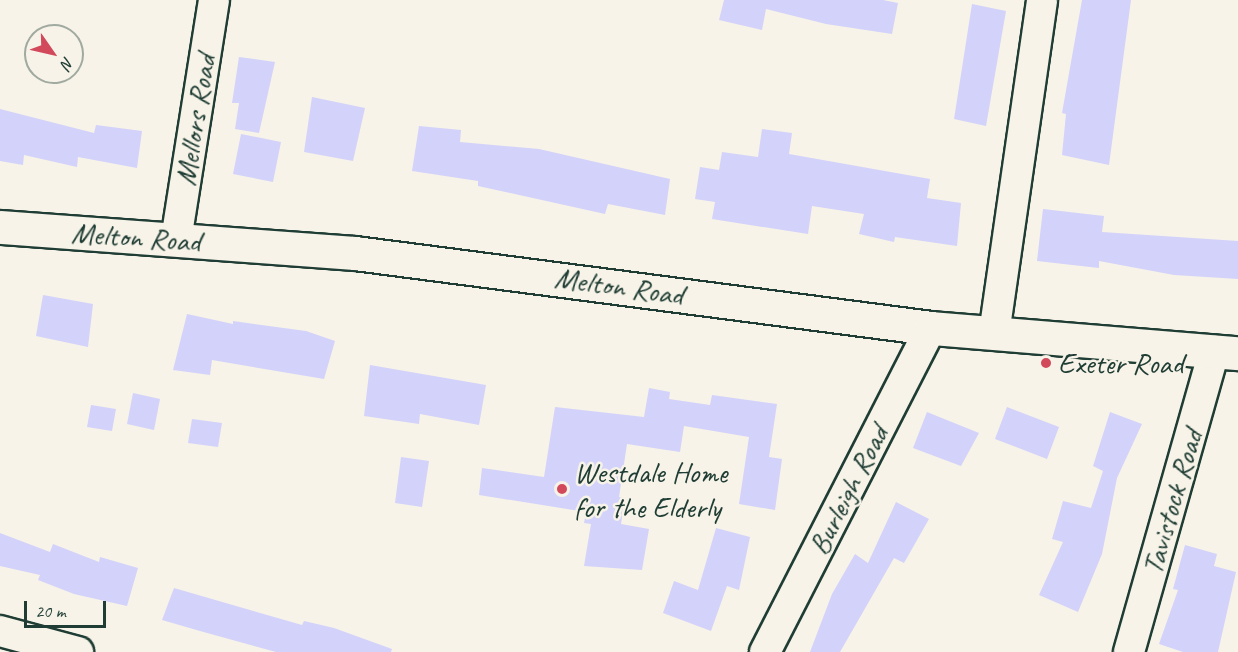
<!DOCTYPE html>
<html>
<head>
<meta charset="utf-8">
<style>
	body { margin:0 }
	#map { position:relative; width:1238px; height:652px; overflow:hidden; background:#f7f3e8; font-family:Caveat,sans-serif }
	div>[style] { position:absolute }
	[style*='--x'] { left:calc(var(--x)*1px); top:calc(var(--y)*1px); width:calc(var(--w)*1px); rotate:calc(var(--a)*1deg) }
	.building>* { inset:0; background:#d3d2fa }
	.roads { filter:drop-shadow(2px 0 #1f3d34) drop-shadow(-2px 0 #1f3d34) drop-shadow(0 2px #1f3d34) drop-shadow(0 -2px #1f3d34) }
	.street>* { height:30px; margin:-15px; padding:0 15px; transform-origin:15px; border-radius:15px; background:#f7f3e8 }
	.primary>* { height:33px; margin:-16.5px; padding:0 16.5px; transform-origin:16.5px; border-radius:16.5px; background:#f7f3e8 }
	.dots>* { width:16px; height:16px; translate:-50% -50%; box-sizing:border-box; border:3px solid #f7f3e8; border-radius:50% }
	span { translate:-50% -50%; white-space:nowrap; text-align:center; line-height:1.15; -webkit-text-stroke:5px #f7f3e8; paint-order:stroke }
	.street-label { font-size:30px; color:#1f3d34 }
	.poi-label { font-size:30px; color:#1f3d34 }
	.left { translate:0 -50%; text-align:left }
	.north { position:absolute; left:24px; top:24px; width:60px; height:60px; box-sizing:border-box; background:#f7f3e8; border:2px solid #a1aaa0; border-radius:50%; rotate:124deg; font-size:16px; font-weight:700; line-height:24px; text-align:center; color:#1f3d34 }
	.north::after { content:''; display:block; margin:auto; width:21px; height:27px; background:#d1495b; clip-path:polygon(50% 0,100% 100%,50% 72%,0 100%) }
	.scale { position:absolute; left:24px; top:601px; width:82px; height:27px; box-sizing:border-box; border:3px solid #1f3d34; border-top:0; padding-left:8px; font-size:18px; line-height:21px; white-space:nowrap; color:#1f3d34; -webkit-text-stroke:4px #f7f3e8; paint-order:stroke }
</style>
</head>
<body>
<div id="map">
	<div class="building">
		<i style="clip-path:polygon(724px 0,883px 0,898px 3px,892px 34px,826px 24px,766px 9px,762px 30px,719px 20px)"></i>
		<i style="clip-path:polygon(1082px 0,1131px 0,1109px 165px,1062px 155px,1066px 114px,1062px 113px)"></i>
		<i style="clip-path:polygon(972px 4px,1006px 11px,986px 126px,954px 119px)"></i>
		<i style="clip-path:polygon(239px 57px,275px 62px,259px 133px,235px 129px,239px 103px,232px 103px)"></i>
		<i style="clip-path:polygon(312px 97px,365px 108px,353px 161px,304px 152px)"></i>
		<i style="clip-path:polygon(0 109px,94px 133px,96px 125px,142px 131px,137px 168px,78px 157px,77px 167px,24px 155px,23px 165px,0 161px)"></i>
		<i style="clip-path:polygon(419px 126px,461px 130px,460px 142px,539px 149px,670px 179px,665px 215px,608px 204px,605px 214px,478px 186px,478px 181px,412px 171px)"></i>
		<i style="clip-path:polygon(762px 129px,792px 133px,789px 154px,930px 179px,927px 198px,961px 203px,957px 246px,895px 237px,894px 242px,859px 234px,864px 214px,812px 206px,808px 234px,712px 219px,715px 202px,695px 199px,700px 167px,719px 170px,722px 152px,758px 157px)"></i>
		<i style="clip-path:polygon(241px 134px,281px 142px,273px 182px,233px 174px)"></i>
		<i style="clip-path:polygon(1043px 209px,1104px 216px,1102px 232px,1238px 241px,1238px 279px,1174px 275px,1099px 261px,1099px 268px,1037px 261px)"></i>
		<i style="clip-path:polygon(43px 295px,93px 304px,88px 347px,36px 336px)"></i>
		<i style="clip-path:polygon(187px 314px,233px 324px,233px 321px,306px 331px,335px 341px,324px 379px,212px 360px,210px 375px,173px 370px)"></i>
		<i style="clip-path:polygon(370px 365px,486px 385px,479px 425px,420px 414px,419px 424px,364px 416px)"></i>
		<i style="clip-path:polygon(649px 388px,670px 392px,669px 399px,710px 405px,712px 395px,777px 404px,769px 457px,782px 459px,775px 510px,739px 504px,749px 437px,684px 426px,680px 452px,627px 444px,619px 497px,625px 498px,621px 524px,649px 529px,642px 570px,584px 566px,591px 524px,584px 523px,586px 512px,479px 495px,482px 468px,544px 477px,555px 407px,644px 417px)"></i>
		<i style="clip-path:polygon(133px 393px,160px 399px,154px 430px,127px 424px)"></i>
		<i style="clip-path:polygon(91px 405px,116px 409px,112px 431px,87px 427px)"></i>
		<i style="clip-path:polygon(1007px 407px,1059px 427px,1047px 459px,995px 439px)"></i>
		<i style="clip-path:polygon(927px 412px,979px 433px,961px 466px,913px 448px)"></i>
		<i style="clip-path:polygon(1110px 412px,1142px 424px,1117px 478px,1102px 554px,1078px 612px,1039px 595px,1063px 542px,1052px 539px,1063px 501px,1091px 508px,1103px 471px,1093px 466px)"></i>
		<i style="clip-path:polygon(192px 419px,222px 423px,218px 447px,188px 443px)"></i>
		<i style="clip-path:polygon(401px 457px,429px 461px,422px 507px,395px 503px)"></i>
		<i style="clip-path:polygon(896px 502px,929px 519px,904px 563px,894px 558px,840px 652px,810px 652px,832px 594px,855px 554px,868px 563px)"></i>
		<i style="clip-path:polygon(716px 528px,750px 537px,739px 590px,727px 586px,711px 631px,663px 613px,674px 581px,698px 590px)"></i>
		<i style="clip-path:polygon(0 533px,50px 552px,53px 544px,99px 562px,100px 557px,138px 568px,127px 606px,74px 594px,38px 580px,40px 575px,0 566px)"></i>
		<i style="clip-path:polygon(1185px 545px,1217px 554px,1214px 566px,1236px 572px,1218px 652px,1183px 652px,1159px 644px,1178px 590px,1173px 589px)"></i>
		<i style="clip-path:polygon(174px 588px,302px 625px,304px 621px,334px 628px,392px 649px,391px 652px,276px 652px,200px 631px,162px 620px)"></i>
	</div>
	<div class="roads">
		<div class="street">
			<i style="--x:176;--y:240;--w:243;--a:-81"></i>
			<i style="--x:994;--y:334;--w:337;--a:-81.8"></i>
			<i style="--x:0;--y:631;--w:81;--a:15.1"></i>
			<i style="--x:765;--y:652;--w:364;--a:-62.9"></i>
			<i style="--x:1129;--y:652;--w:313;--a:-74.2"></i>
		</div>
		<div class="primary">
			<i style="--x:0;--y:227;--w:356;--a:4.2"></i>
			<i style="--x:355;--y:253;--w:581;--a:7.42"></i>
			<i style="--x:931;--y:328;--w:308;--a:4.7"></i>
		</div>
	</div>
	<div class="dots">
		<i style="left:1046px;top:363px;background:#d1495b"></i>
		<i style="left:562px;top:489px;background:#d1495b"></i>
	</div>
	<div class="street-label">
		<span style="left:195px;top:120px;rotate:-81deg">Mellors Road</span>
		<span style="left:136px;top:237px;rotate:4deg">Melton Road</span>
		<span style="left:619px;top:286px;rotate:8deg">Melton Road</span>
		<span style="left:848px;top:490px;rotate:-63deg">Burleigh Road</span>
		<span style="left:1172px;top:502px;rotate:-74deg">Tavistock Road</span>
	</div>
	<div class="poi-label">
		<span class="left" style="left:1058px;top:363px">Exeter Road</span>
		<span class="left" style="left:574px;top:489px">Westdale Home<br>for the Elderly</span>
	</div>
	<div class="north">N</div>
	<div class="scale">20 m</div>
</div>
</body>
</html>
